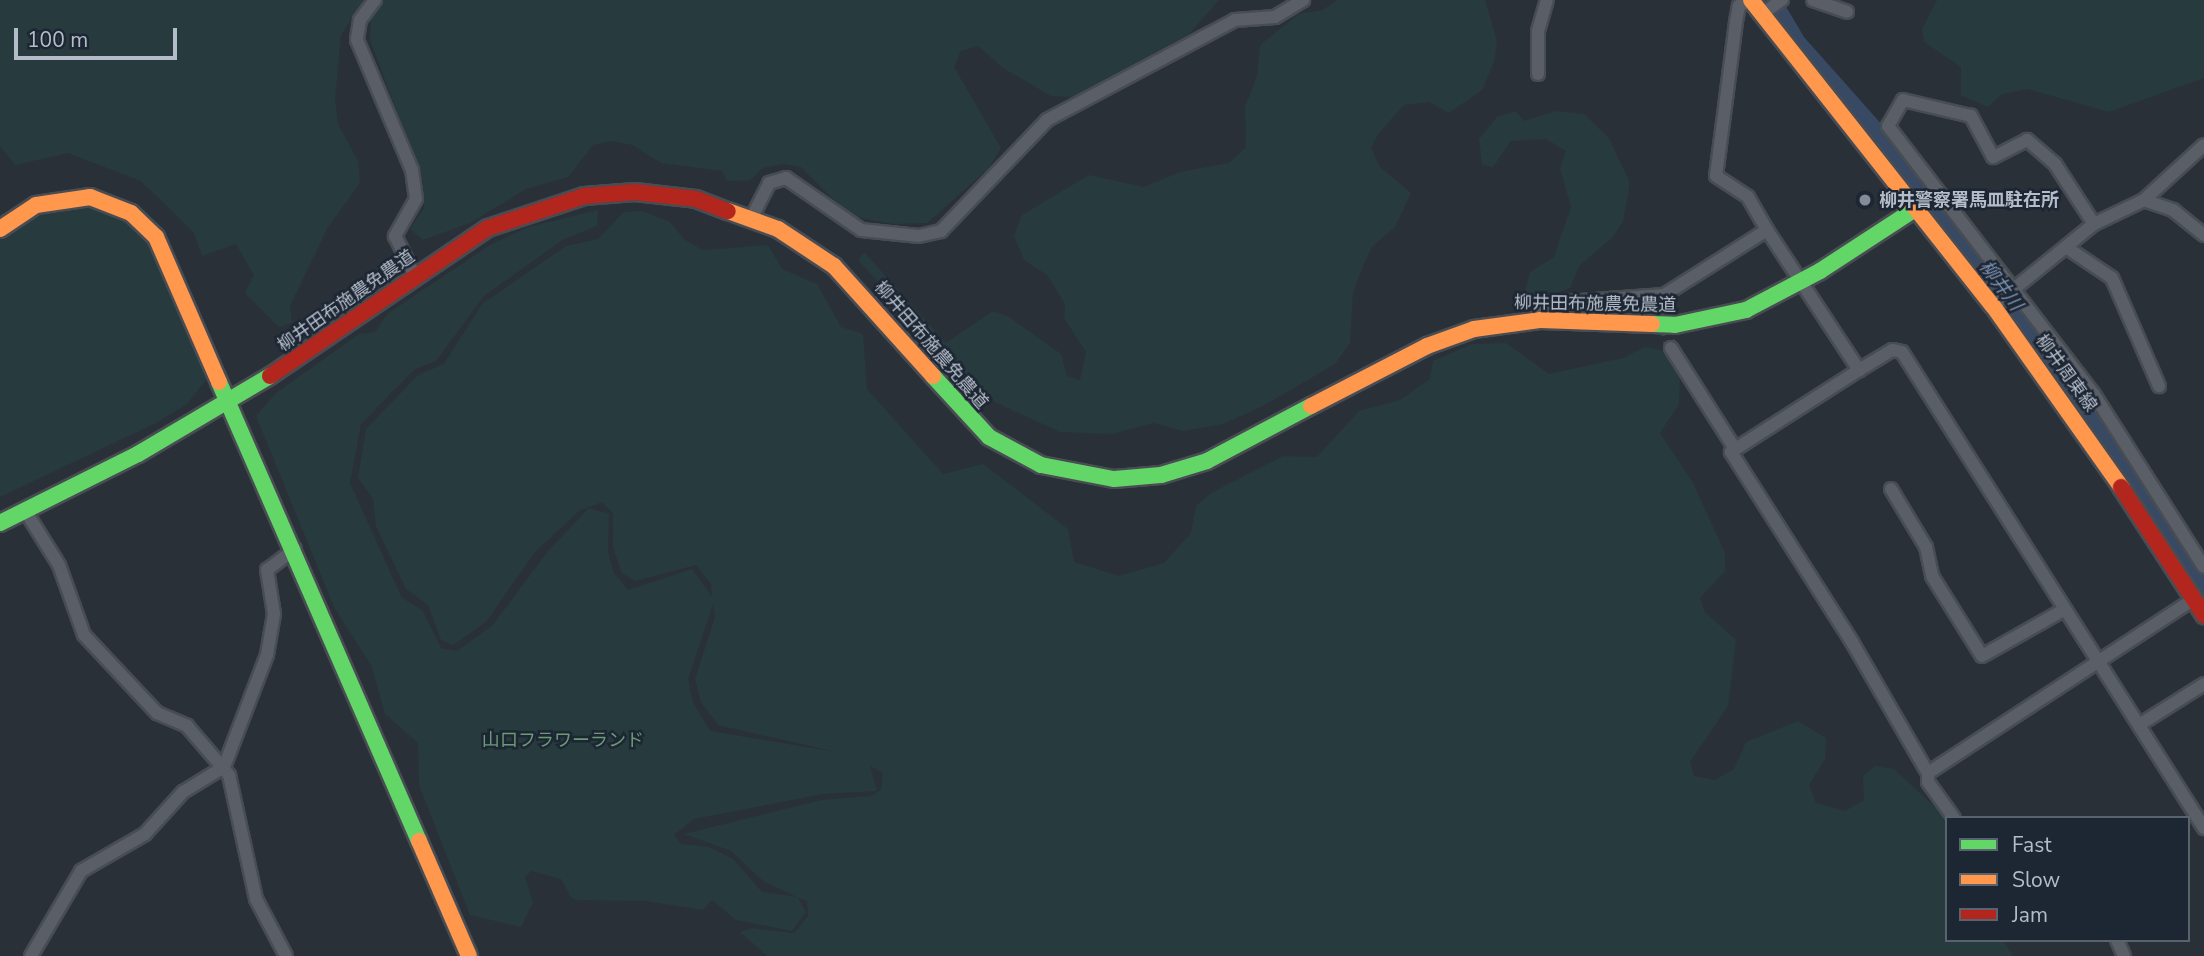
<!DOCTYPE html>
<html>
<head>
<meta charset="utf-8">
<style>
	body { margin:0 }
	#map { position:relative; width:2204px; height:956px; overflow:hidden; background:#2a3038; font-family:"Nunito Sans","Noto Sans JP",sans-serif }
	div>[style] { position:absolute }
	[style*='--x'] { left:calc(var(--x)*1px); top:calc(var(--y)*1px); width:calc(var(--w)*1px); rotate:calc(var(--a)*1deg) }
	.green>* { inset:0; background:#273a3e }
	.water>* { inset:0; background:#384963 }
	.street-tunnel>* { height:12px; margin-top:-6px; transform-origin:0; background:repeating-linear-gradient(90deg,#3f454e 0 12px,transparent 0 18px) }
	.roads { filter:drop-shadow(2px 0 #484c53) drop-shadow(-2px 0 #484c53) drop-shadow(0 2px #484c53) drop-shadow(0 -2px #484c53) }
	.street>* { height:12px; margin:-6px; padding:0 6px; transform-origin:6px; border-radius:6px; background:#5a5e66 }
	.fast>* { height:16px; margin:-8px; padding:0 8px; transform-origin:8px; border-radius:8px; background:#63d668 }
	.slow>* { height:16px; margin:-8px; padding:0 8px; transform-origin:8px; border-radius:8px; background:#ff974d }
	.jam>* { height:16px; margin:-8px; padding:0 8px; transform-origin:8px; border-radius:8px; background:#b3261e }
	.dots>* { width:19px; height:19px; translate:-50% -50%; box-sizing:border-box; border:4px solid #1d2633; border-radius:50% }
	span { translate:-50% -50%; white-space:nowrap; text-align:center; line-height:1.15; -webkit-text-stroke:5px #1d2633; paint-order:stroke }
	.poi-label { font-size:18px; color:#b4bcc9; font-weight:700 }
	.left { translate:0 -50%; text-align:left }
	.street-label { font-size:18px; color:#b4bcc9 }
	.park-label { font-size:18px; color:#6b9a76 }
	.water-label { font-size:19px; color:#7c92b1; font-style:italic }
	.legend { position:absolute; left:1945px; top:816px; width:245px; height:126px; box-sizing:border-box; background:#1d2633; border:2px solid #59626f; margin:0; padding:9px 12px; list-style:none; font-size:21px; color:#b4bcc9 }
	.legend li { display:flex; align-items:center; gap:14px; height:35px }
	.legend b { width:35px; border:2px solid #59626f }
	.scale { position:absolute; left:14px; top:28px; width:163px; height:32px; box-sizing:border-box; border:4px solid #b4bcc9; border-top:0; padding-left:9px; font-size:21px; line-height:24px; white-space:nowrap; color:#b4bcc9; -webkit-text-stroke:5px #1d2633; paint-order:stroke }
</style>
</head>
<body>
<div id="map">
	<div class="green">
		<i style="clip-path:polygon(0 0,1219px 0,1189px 34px,1072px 97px,1051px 96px,1003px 68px,978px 46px,961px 51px,954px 67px,1001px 148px,988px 169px,927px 223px,893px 224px,850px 216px,801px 167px,782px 164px,763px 168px,750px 180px,727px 181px,722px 171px,661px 163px,632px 145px,611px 141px,593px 145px,568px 177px,526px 189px,470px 223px,423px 240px,410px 229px,424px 208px,423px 182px,370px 40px,371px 19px,359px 7px,341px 35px,335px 99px,338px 124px,358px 161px,360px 183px,328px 227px,290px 306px,292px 323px,279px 327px,245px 293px,254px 275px,236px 244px,202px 256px,194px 233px,141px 181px,68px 153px,15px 165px,0 146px)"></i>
		<i style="clip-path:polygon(1337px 0,1485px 0,1497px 41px,1494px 62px,1482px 90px,1449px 113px,1429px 102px,1404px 105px,1379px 133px,1371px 147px,1379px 166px,1411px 193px,1395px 227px,1372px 247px,1362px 268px,1353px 293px,1350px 343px,1335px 364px,1263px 406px,1223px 424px,1183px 431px,1154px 423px,1112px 434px,1060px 432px,984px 397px,858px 260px,864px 252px,946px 343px,993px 311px,1009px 317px,1061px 354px,1067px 376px,1080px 380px,1086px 352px,1064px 318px,1065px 304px,1047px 275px,1024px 260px,1014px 236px,1022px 215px,1089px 175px,1144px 187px,1180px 172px,1229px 163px,1246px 147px,1245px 107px,1257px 76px,1260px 45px,1299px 14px,1323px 10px)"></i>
		<i style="clip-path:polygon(1937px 0,2204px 0,2204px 78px,2109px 112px,2028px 89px,2002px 94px,1988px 107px,1961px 95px,1961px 67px,1924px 42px,1922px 29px)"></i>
		<i style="clip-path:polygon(1516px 111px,1524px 121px,1556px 111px,1584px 114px,1609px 138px,1630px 183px,1623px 221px,1613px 237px,1579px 266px,1570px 288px,1522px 305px,1530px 272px,1554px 257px,1571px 207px,1560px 168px,1566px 151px,1546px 139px,1511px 141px,1493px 167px,1482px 165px,1479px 139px,1497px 117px)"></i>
		<i style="clip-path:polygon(83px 204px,134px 223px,161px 261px,209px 376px,187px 404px,156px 423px,0 497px,0 239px,35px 213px)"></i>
		<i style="clip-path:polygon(evenodd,598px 210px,597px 226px,564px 239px,484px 296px,436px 361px,415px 369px,361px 424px,350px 483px,402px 598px,422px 610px,441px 648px,457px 651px,492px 626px,548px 551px,589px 508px,609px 514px,608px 552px,614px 573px,628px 590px,692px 569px,712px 597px,711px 584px,696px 565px,635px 581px,622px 573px,613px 548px,613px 513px,602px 502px,579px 511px,534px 553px,486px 622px,453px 645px,441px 640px,428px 605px,406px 589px,376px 526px,373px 499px,358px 478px,366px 429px,418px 375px,444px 364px,482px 304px,566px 246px,598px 239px,624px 212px,642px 211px,670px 222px,685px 240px,703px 250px,768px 245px,782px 269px,817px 284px,841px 327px,863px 334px,867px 389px,943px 474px,983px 464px,1068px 529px,1074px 562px,1119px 576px,1164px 563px,1191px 533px,1196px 506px,1211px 493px,1283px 456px,1317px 457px,1359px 411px,1400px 400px,1430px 379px,1433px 361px,1472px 344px,1506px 343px,1549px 374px,1623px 358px,1645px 347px,1665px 351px,1680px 377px,1679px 404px,1660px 433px,1692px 481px,1725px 553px,1725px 571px,1700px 598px,1705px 612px,1736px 640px,1728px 706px,1690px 762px,1694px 776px,1715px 780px,1734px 769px,1746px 742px,1798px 721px,1826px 738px,1825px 759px,1809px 785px,1816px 803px,1845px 811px,1864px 800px,1863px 776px,1875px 766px,1894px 769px,1947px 818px,1947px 940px,2003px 940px,2013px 956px,767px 956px,740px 932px,752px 928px,794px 933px,808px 916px,807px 901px,798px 898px,806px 912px,792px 931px,736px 920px,712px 900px,703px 910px,646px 901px,578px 900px,571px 898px,561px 879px,531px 871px,525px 877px,533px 902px,521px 927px,470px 915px,419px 785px,418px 743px,385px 714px,372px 667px,334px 607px,256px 416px,276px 393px,359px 334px,375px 332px,387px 314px,490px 245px,528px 227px,598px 210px,713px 604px,715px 617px,695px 679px,701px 702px,718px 725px,836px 752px,710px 731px,693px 703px,688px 679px,713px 604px,598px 210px,870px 766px,883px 773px,881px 790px,871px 796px,822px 800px,684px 834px,731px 851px,763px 881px,797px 897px,762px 892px,733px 859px,709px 847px,681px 844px,674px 835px,694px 819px,823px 794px,877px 791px,870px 766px)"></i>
	</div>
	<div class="water">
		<i style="clip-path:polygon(1785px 5px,1804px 37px,1884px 127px,2088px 396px,2204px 574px,2204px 599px,2004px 309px,1773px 13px)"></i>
	</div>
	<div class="street-tunnel">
		<i style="--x:1659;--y:306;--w:44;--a:74.1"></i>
	</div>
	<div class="roads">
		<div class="street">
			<i style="--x:375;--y:0;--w:25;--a:127"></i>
			<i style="--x:360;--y:20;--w:20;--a:99"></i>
			<i style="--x:357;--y:40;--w:141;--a:67.1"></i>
			<i style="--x:412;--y:170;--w:29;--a:82"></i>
			<i style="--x:416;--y:199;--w:43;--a:119.6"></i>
			<i style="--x:395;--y:236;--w:45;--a:63.4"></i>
			<i style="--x:1750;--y:0;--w:13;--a:151"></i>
			<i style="--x:1739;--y:6;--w:16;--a:101"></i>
			<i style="--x:1736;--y:22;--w:155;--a:97.4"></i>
			<i style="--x:1716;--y:176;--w:38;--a:33"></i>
			<i style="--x:1748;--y:197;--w:38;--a:60"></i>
			<i style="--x:1813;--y:0;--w:36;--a:19"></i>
			<i style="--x:1761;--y:15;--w:26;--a:-36"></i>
			<i style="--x:1538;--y:74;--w:43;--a:-90"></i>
			<i style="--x:1538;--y:31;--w:32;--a:-74"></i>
			<i style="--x:2144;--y:200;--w:81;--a:-42.5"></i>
			<i style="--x:752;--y:217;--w:38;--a:-63"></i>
			<i style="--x:769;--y:183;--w:18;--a:-16"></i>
			<i style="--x:786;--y:178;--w:91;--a:34.7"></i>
			<i style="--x:861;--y:230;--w:58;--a:5.9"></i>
			<i style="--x:919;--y:236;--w:23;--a:-13"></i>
			<i style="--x:941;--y:231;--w:153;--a:-46.3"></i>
			<i style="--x:1047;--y:120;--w:213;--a:-28"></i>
			<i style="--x:1235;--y:20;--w:40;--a:-4.3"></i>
			<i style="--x:1275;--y:17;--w:33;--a:-31"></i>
			<i style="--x:2094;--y:224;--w:72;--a:-123"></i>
			<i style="--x:2055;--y:164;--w:37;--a:-139"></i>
			<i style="--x:2027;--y:140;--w:38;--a:153"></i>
			<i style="--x:1993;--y:157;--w:47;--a:-118.2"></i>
			<i style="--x:1971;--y:116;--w:70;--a:-166.8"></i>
			<i style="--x:1903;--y:100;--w:30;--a:120"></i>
			<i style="--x:1888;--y:126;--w:337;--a:52.5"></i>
			<i style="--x:2093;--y:393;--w:206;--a:57.5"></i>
			<i style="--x:2066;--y:247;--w:55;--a:34"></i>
			<i style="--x:2112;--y:278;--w:118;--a:66.5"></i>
			<i style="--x:1993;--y:306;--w:130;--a:-39.1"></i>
			<i style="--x:2094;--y:224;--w:55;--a:-25.6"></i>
			<i style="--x:2144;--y:200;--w:31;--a:19"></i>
			<i style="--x:2173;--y:210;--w:40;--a:39"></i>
			<i style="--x:1541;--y:320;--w:16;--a:-97"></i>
			<i style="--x:1539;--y:304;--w:125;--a:-4.1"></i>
			<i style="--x:1664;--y:295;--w:122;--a:-32.3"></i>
			<i style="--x:1767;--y:230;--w:168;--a:56.7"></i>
			<i style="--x:1859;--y:370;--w:39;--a:-31"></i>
			<i style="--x:1892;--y:350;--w:10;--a:11"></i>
			<i style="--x:1902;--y:352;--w:564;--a:57.61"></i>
			<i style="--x:1671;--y:348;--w:120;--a:57.6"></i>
			<i style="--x:1859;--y:370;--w:152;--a:147.4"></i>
			<i style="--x:1731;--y:452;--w:225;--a:57.5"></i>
			<i style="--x:1852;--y:642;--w:151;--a:59.9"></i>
			<i style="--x:1928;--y:773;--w:9;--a:90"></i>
			<i style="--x:1928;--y:782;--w:44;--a:54.2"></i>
			<i style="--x:1891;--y:489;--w:68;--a:58.9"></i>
			<i style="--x:1926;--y:547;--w:30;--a:78"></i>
			<i style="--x:1932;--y:576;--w:94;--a:58"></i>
			<i style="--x:1982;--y:656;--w:92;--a:-29.4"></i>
			<i style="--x:26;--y:512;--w:62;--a:58.1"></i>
			<i style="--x:59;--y:565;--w:74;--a:70.3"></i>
			<i style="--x:84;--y:635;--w:107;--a:46.9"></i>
			<i style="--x:157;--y:713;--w:33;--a:23"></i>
			<i style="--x:187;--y:726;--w:65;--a:49.4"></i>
			<i style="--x:229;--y:775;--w:127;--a:77.7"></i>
			<i style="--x:256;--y:899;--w:64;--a:62.2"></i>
			<i style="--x:2139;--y:725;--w:77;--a:-32.2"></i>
			<i style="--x:1928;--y:773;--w:314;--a:-33.2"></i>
			<i style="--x:2117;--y:940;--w:17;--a:66"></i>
			<i style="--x:31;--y:956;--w:99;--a:-59.5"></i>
			<i style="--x:81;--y:871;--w:74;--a:-30"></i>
			<i style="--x:145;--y:834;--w:57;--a:-47.9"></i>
			<i style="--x:183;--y:792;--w:48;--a:-31.4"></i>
			<i style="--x:224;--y:767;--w:120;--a:-69"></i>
			<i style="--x:267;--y:655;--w:42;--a:-80.3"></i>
			<i style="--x:274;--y:614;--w:45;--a:-99"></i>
			<i style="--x:267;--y:570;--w:35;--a:-37"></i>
		</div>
		<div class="fast">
			<i style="--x:1652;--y:324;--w:23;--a:2"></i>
			<i style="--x:1675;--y:325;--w:73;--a:-11.9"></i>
			<i style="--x:1746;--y:310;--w:84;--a:-27.8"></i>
			<i style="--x:1820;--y:271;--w:113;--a:-33.1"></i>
			<i style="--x:933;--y:376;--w:83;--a:47.4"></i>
			<i style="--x:989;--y:437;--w:59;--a:28.3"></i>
			<i style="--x:1041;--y:465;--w:74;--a:10.9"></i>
			<i style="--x:1114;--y:479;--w:47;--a:-4.9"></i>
			<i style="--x:1161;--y:475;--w:48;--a:-16.9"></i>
			<i style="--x:1207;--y:461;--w:118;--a:-27.9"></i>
			<i style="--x:219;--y:382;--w:501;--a:66.46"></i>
			<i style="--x:0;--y:523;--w:154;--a:-26.6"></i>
			<i style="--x:138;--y:454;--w:153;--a:-30.6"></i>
		</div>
		<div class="slow">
			<i style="--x:1751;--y:0;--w:390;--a:51.7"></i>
			<i style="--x:1993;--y:306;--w:222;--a:54.7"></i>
			<i style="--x:728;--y:211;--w:53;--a:19.8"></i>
			<i style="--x:778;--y:229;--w:67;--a:33.5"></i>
			<i style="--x:834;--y:266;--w:148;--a:48"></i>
			<i style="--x:0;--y:229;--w:43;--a:-33.7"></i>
			<i style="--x:36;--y:205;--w:55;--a:-8.4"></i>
			<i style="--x:90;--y:197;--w:44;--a:21.3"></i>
			<i style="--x:131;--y:213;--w:35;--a:44"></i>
			<i style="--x:156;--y:237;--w:158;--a:66.5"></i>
			<i style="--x:1311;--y:406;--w:131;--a:-27.3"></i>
			<i style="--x:1427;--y:346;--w:50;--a:-19.9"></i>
			<i style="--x:1474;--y:329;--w:68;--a:-7.7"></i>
			<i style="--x:1541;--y:320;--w:111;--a:2.1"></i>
			<i style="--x:419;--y:841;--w:125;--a:66.5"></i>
		</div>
		<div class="jam">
			<i style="--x:270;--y:376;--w:263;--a:-34.2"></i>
			<i style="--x:488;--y:228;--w:101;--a:-18.4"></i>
			<i style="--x:584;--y:196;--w:51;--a:-4.5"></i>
			<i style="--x:635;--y:192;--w:61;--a:6.5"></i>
			<i style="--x:696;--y:199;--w:34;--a:21"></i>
			<i style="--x:2121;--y:487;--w:153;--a:57"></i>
		</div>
	</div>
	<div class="dots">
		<i style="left:1865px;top:200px;background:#848b96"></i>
	</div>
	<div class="poi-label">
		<span class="left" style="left:1879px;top:200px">柳井警察署馬皿駐在所</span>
	</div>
	<div class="street-label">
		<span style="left:346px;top:301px;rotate:-35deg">柳井田布施農免農道</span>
		<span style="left:1595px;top:304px;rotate:1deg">柳井田布施農免農道</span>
		<span style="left:931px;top:345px;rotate:49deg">柳井田布施農免農道</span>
		<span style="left:2066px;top:373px;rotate:54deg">柳井周東線</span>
	</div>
	<div class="park-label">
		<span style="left:563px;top:740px">山口フラワーランド</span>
	</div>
	<div class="water-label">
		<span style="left:2000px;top:286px;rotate:53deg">柳井川</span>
	</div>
	<ul class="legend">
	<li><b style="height:9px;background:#63d668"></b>Fast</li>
	<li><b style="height:9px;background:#ff974d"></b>Slow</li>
	<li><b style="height:9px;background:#b3261e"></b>Jam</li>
	</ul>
	<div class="scale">100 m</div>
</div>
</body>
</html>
